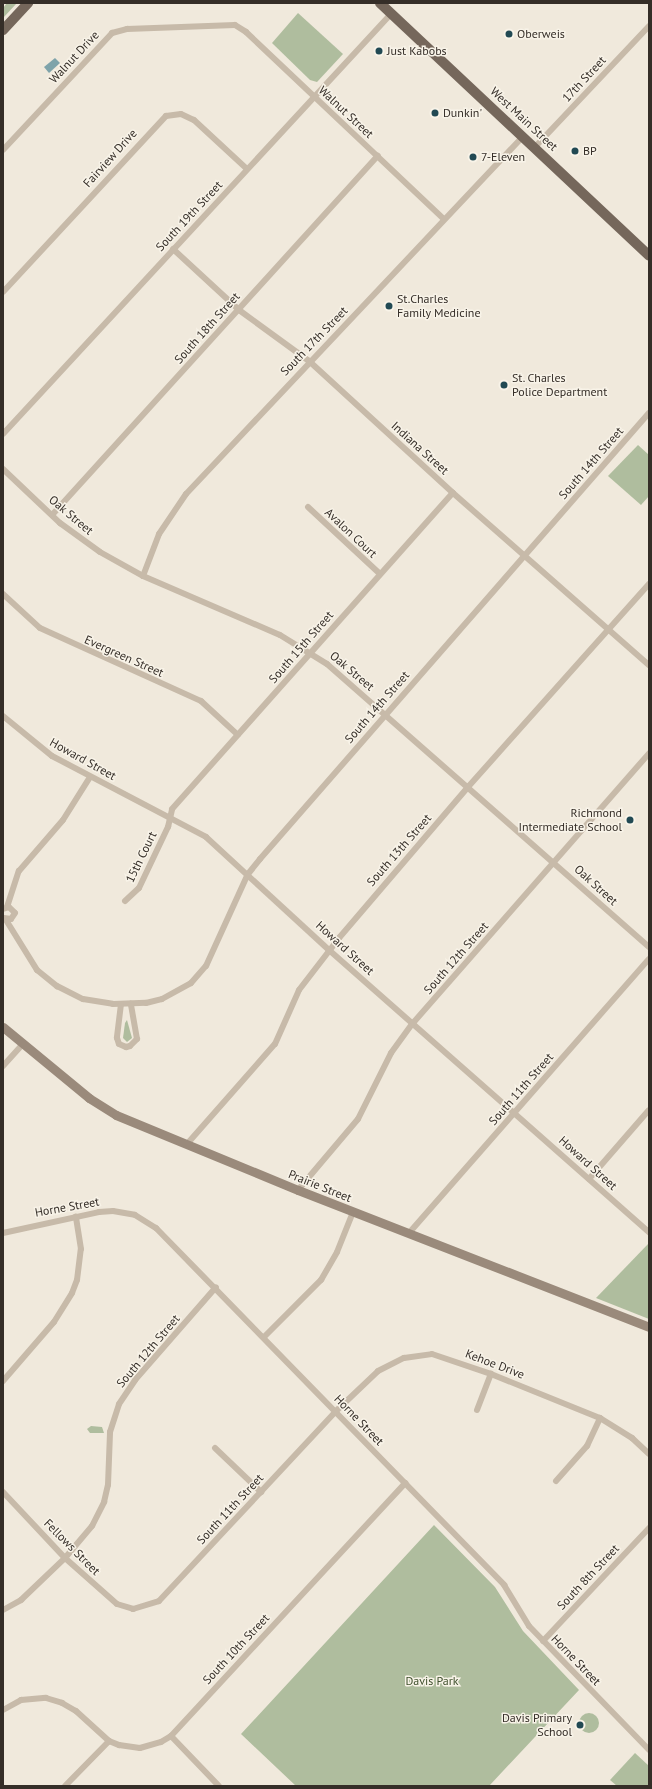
<!DOCTYPE html>
<html>
<head>
<meta charset="utf-8">
<style>
	body { margin:0 }
	#map { position:relative; width:652px; height:1789px; overflow:hidden; background:#f0e9dc; font-family:"PT Sans",sans-serif }
	div>[style] { position:absolute }
	[style*='--x'] { left:calc(var(--x)*1px); top:calc(var(--y)*1px); width:calc(var(--w)*1px); rotate:calc(var(--a)*1deg) }
	.green>* { inset:0; background:#afbd9e }
	.round { border-radius:50% }
	.water>* { inset:0; background:#7ea3aa }
	.street>* { height:6px; margin:-3px; padding:0 3px; transform-origin:3px; border-radius:3px; background:#c7baa9 }
	.secondary>* { height:9px; margin:-4.5px; padding:0 4.5px; transform-origin:4.5px; border-radius:4.5px; background:#9a8a7b }
	.primary>* { height:10px; margin:-5px; padding:0 5px; transform-origin:5px; border-radius:5px; background:#75675b }
	.dots>* { width:11px; height:11px; translate:-50% -50%; box-sizing:border-box; border:2px solid #f8f3e8; border-radius:50% }
	span { translate:-50% -50%; white-space:nowrap; text-align:center; line-height:1.15; -webkit-text-stroke:3px #f8f3e8; paint-order:stroke }
	.poi-label { font-size:12px; color:#352e28 }
	.left { translate:0 -50%; text-align:left }
	.right { translate:-100% -50%; text-align:right }
	.street-label { font-size:12px; color:#352e28 }
	.park-label { font-size:12px; color:#40512e }
	.frame { position:absolute; inset:0; border:4px solid #352e28; pointer-events:none }
</style>
</head>
<body>
<div id="map">
	<div class="green">
		<i style="clip-path:polygon(7px 3px,17px 3px,3px 18px,3px 8px)"></i>
		<i style="clip-path:polygon(298px 13px,343px 54px,317px 82px,310px 80px,272px 43px)"></i>
		<i style="clip-path:polygon(638px 445px,649px 455px,649px 496px,641px 505px,608px 476px)"></i>
		<i style="clip-path:polygon(127px 1020px,132px 1038px,127px 1042px,123px 1038px,125px 1023px)"></i>
		<i style="clip-path:polygon(649px 1243px,649px 1319px,596px 1298px)"></i>
		<i style="clip-path:polygon(91px 1426px,102px 1427px,104px 1433px,90px 1433px,87px 1429px)"></i>
		<i style="clip-path:polygon(434px 1525px,495px 1587px,523px 1631px,579px 1690px,489px 1786px,296px 1786px,241px 1734px)"></i>
		<i class="round" style="left:579px;top:1713px;width:20px;height:20px"></i>
		<i style="clip-path:polygon(635px 1753px,649px 1766px,649px 1786px,617px 1786px,610px 1780px)"></i>
	</div>
	<div class="water">
		<i style="clip-path:polygon(55px 58px,60px 63px,49px 73px,44px 67px)"></i>
	</div>
	<div class="street">
		<i style="--x:535;--y:147;--w:166;--a:-46.7"></i>
		<i style="--x:3;--y:150;--w:160;--a:-47"></i>
		<i style="--x:112;--y:33;--w:16;--a:-15"></i>
		<i style="--x:127;--y:29;--w:108;--a:-2.1"></i>
		<i style="--x:235;--y:25;--w:13;--a:32"></i>
		<i style="--x:246;--y:32;--w:272;--a:43.4"></i>
		<i style="--x:173;--y:249;--w:90;--a:42.7"></i>
		<i style="--x:239;--y:310;--w:87;--a:36.1"></i>
		<i style="--x:309;--y:361;--w:195;--a:42.5"></i>
		<i style="--x:453;--y:493;--w:261;--a:41.3"></i>
		<i style="--x:3;--y:292;--w:240;--a:-47.2"></i>
		<i style="--x:166;--y:116;--w:15;--a:-8"></i>
		<i style="--x:181;--y:114;--w:14;--a:25"></i>
		<i style="--x:194;--y:120;--w:72;--a:42.8"></i>
		<i style="--x:3;--y:434;--w:572;--a:-47.27"></i>
		<i style="--x:3;--y:469;--w:79;--a:43.5"></i>
		<i style="--x:60;--y:523;--w:49;--a:35.9"></i>
		<i style="--x:100;--y:552;--w:49;--a:29.2"></i>
		<i style="--x:143;--y:576;--w:149;--a:23.3"></i>
		<i style="--x:280;--y:635;--w:55;--a:31.7"></i>
		<i style="--x:327;--y:664;--w:429;--a:41.3"></i>
		<i style="--x:308;--y:507;--w:98;--a:42.9"></i>
		<i style="--x:52;--y:515;--w:485;--a:-47.8"></i>
		<i style="--x:143;--y:576;--w:45;--a:-69.1"></i>
		<i style="--x:159;--y:534;--w:48;--a:-56"></i>
		<i style="--x:186;--y:494;--w:492;--a:-46.7"></i>
		<i style="--x:3;--y:594;--w:50;--a:42.6"></i>
		<i style="--x:40;--y:628;--w:177;--a:24.4"></i>
		<i style="--x:201;--y:701;--w:50;--a:42.6"></i>
		<i style="--x:3;--y:716;--w:63;--a:39.2"></i>
		<i style="--x:52;--y:756;--w:174;--a:27.7"></i>
		<i style="--x:206;--y:837;--w:167;--a:42.6"></i>
		<i style="--x:329;--y:950;--w:427;--a:41.4"></i>
		<i style="--x:125;--y:901;--w:19;--a:-43"></i>
		<i style="--x:139;--y:888;--w:68;--a:-64.6"></i>
		<i style="--x:168;--y:827;--w:18;--a:-77"></i>
		<i style="--x:172;--y:809;--w:423;--a:-48.4"></i>
		<i style="--x:7;--y:907;--w:38;--a:-72"></i>
		<i style="--x:19;--y:871;--w:67;--a:-49.2"></i>
		<i style="--x:63;--y:820;--w:51;--a:-57.9"></i>
		<i style="--x:3;--y:909;--w:6;--a:-18"></i>
		<i style="--x:9;--y:907;--w:8;--a:45"></i>
		<i style="--x:15;--y:913;--w:7;--a:124"></i>
		<i style="--x:11;--y:919;--w:7;--a:-172"></i>
		<i style="--x:6;--y:920;--w:59;--a:58.2"></i>
		<i style="--x:37;--y:970;--w:26;--a:39"></i>
		<i style="--x:57;--y:986;--w:29;--a:27"></i>
		<i style="--x:83;--y:999;--w:30;--a:9"></i>
		<i style="--x:113;--y:1004;--w:33;--a:-2"></i>
		<i style="--x:146;--y:1003;--w:16;--a:-14"></i>
		<i style="--x:162;--y:999;--w:33;--a:-29"></i>
		<i style="--x:191;--y:983;--w:23;--a:-49"></i>
		<i style="--x:206;--y:966;--w:101;--a:-65.5"></i>
		<i style="--x:248;--y:874;--w:19;--a:-51"></i>
		<i style="--x:260;--y:859;--w:592;--a:-48.91"></i>
		<i style="--x:121;--y:1004;--w:34;--a:97"></i>
		<i style="--x:117;--y:1038;--w:6;--a:72"></i>
		<i style="--x:119;--y:1044;--w:8;--a:23"></i>
		<i style="--x:126;--y:1047;--w:4;--a:-14"></i>
		<i style="--x:130;--y:1046;--w:10;--a:-45"></i>
		<i style="--x:137;--y:1039;--w:36;--a:-100"></i>
		<i style="--x:3;--y:1066;--w:30;--a:-48"></i>
		<i style="--x:187;--y:1144;--w:133;--a:-48.7"></i>
		<i style="--x:275;--y:1044;--w:59;--a:-66"></i>
		<i style="--x:299;--y:990;--w:66;--a:-52.4"></i>
		<i style="--x:339;--y:938;--w:199;--a:-49.5"></i>
		<i style="--x:468;--y:787;--w:272;--a:-48.3"></i>
		<i style="--x:589;--y:1179;--w:91;--a:-49"></i>
		<i style="--x:298;--y:1190;--w:93;--a:-49.8"></i>
		<i style="--x:358;--y:1119;--w:74;--a:-63.4"></i>
		<i style="--x:391;--y:1053;--w:37;--a:-54"></i>
		<i style="--x:413;--y:1023;--w:359;--a:-48.8"></i>
		<i style="--x:3;--y:1233;--w:98;--a:-12.3"></i>
		<i style="--x:99;--y:1212;--w:14;--a:-4"></i>
		<i style="--x:113;--y:1211;--w:22;--a:10"></i>
		<i style="--x:135;--y:1215;--w:25;--a:32"></i>
		<i style="--x:156;--y:1228;--w:499;--a:45.7"></i>
		<i style="--x:504;--y:1585;--w:48;--a:58.6"></i>
		<i style="--x:529;--y:1626;--w:173;--a:45.9"></i>
		<i style="--x:409;--y:1233;--w:364;--a:-48.8"></i>
		<i style="--x:264;--y:1337;--w:81;--a:-45"></i>
		<i style="--x:321;--y:1280;--w:32;--a:-60"></i>
		<i style="--x:337;--y:1252;--w:43;--a:-68.2"></i>
		<i style="--x:3;--y:1381;--w:78;--a:-49.2"></i>
		<i style="--x:54;--y:1322;--w:34;--a:-58"></i>
		<i style="--x:72;--y:1293;--w:14;--a:-69"></i>
		<i style="--x:77;--y:1280;--w:31;--a:-83"></i>
		<i style="--x:81;--y:1249;--w:33;--a:-99"></i>
		<i style="--x:477;--y:1410;--w:39;--a:-69"></i>
		<i style="--x:215;--y:1448;--w:64;--a:43.7"></i>
		<i style="--x:556;--y:1481;--w:47;--a:-48.5"></i>
		<i style="--x:587;--y:1446;--w:31;--a:-65"></i>
		<i style="--x:3;--y:1492;--w:91;--a:46.8"></i>
		<i style="--x:65;--y:1558;--w:69;--a:41.5"></i>
		<i style="--x:117;--y:1604;--w:17;--a:17"></i>
		<i style="--x:133;--y:1609;--w:27;--a:-17"></i>
		<i style="--x:159;--y:1601;--w:258;--a:-47"></i>
		<i style="--x:335;--y:1412;--w:59;--a:-43.6"></i>
		<i style="--x:378;--y:1371;--w:29;--a:-27"></i>
		<i style="--x:404;--y:1358;--w:28;--a:-8"></i>
		<i style="--x:432;--y:1354;--w:62;--a:18.7"></i>
		<i style="--x:491;--y:1374;--w:118;--a:22"></i>
		<i style="--x:600;--y:1418;--w:38;--a:32"></i>
		<i style="--x:632;--y:1438;--w:23;--a:43"></i>
		<i style="--x:3;--y:1610;--w:21;--a:-29"></i>
		<i style="--x:21;--y:1600;--w:61;--a:-43.7"></i>
		<i style="--x:65;--y:1558;--w:42;--a:-49.8"></i>
		<i style="--x:92;--y:1526;--w:27;--a:-63"></i>
		<i style="--x:104;--y:1502;--w:17;--a:-77"></i>
		<i style="--x:108;--y:1485;--w:53;--a:-87.8"></i>
		<i style="--x:110;--y:1432;--w:29;--a:-72"></i>
		<i style="--x:119;--y:1404;--w:29;--a:-56"></i>
		<i style="--x:135;--y:1380;--w:123;--a:-48.9"></i>
		<i style="--x:543;--y:1641;--w:155;--a:-46.8"></i>
		<i style="--x:3;--y:1710;--w:21;--a:-29"></i>
		<i style="--x:21;--y:1700;--w:25;--a:-5"></i>
		<i style="--x:46;--y:1698;--w:17;--a:17"></i>
		<i style="--x:62;--y:1703;--w:16;--a:30"></i>
		<i style="--x:76;--y:1711;--w:45;--a:42.3"></i>
		<i style="--x:109;--y:1741;--w:11;--a:22"></i>
		<i style="--x:119;--y:1745;--w:21;--a:8"></i>
		<i style="--x:140;--y:1748;--w:22;--a:-16"></i>
		<i style="--x:161;--y:1742;--w:12;--a:-31"></i>
		<i style="--x:171;--y:1736;--w:345;--a:-47.2"></i>
		<i style="--x:171;--y:1736;--w:69;--a:46.2"></i>
		<i style="--x:65;--y:1786;--w:63;--a:-45.6"></i>
	</div>
	<div class="secondary">
		<i style="--x:3;--y:1027;--w:112;--a:39.5"></i>
		<i style="--x:89;--y:1098;--w:32;--a:32"></i>
		<i style="--x:116;--y:1115;--w:197;--a:22.4"></i>
		<i style="--x:298;--y:1190;--w:377;--a:21.3"></i>
	</div>
	<div class="primary">
		<i style="--x:380;--y:3;--w:369;--a:43.2"></i>
		<i style="--x:3;--y:30;--w:37;--a:-47"></i>
	</div>
	<div class="dots">
		<i style="left:509px;top:34px;background:#214953"></i>
		<i style="left:379px;top:51px;background:#214953"></i>
		<i style="left:435px;top:113px;background:#214953"></i>
		<i style="left:575px;top:151px;background:#214953"></i>
		<i style="left:473px;top:157px;background:#214953"></i>
		<i style="left:389px;top:306px;background:#214953"></i>
		<i style="left:504px;top:385px;background:#214953"></i>
		<i style="left:630px;top:820px;background:#214953"></i>
		<i style="left:580px;top:1725px;background:#214953"></i>
	</div>
	<div class="poi-label">
		<span class="left" style="left:517px;top:34px">Oberweis</span>
		<span class="left" style="left:387px;top:51px">Just Kabobs</span>
		<span class="left" style="left:443px;top:113px">Dunkin'</span>
		<span class="left" style="left:583px;top:151px">BP</span>
		<span class="left" style="left:481px;top:157px">7-Eleven</span>
		<span class="left" style="left:397px;top:306px">St.Charles<br>Family Medicine</span>
		<span class="left" style="left:512px;top:385px">St. Charles<br>Police Department</span>
		<span class="right" style="left:622px;top:820px">Richmond<br>Intermediate School</span>
		<span class="right" style="left:572px;top:1725px">Davis Primary<br>School</span>
	</div>
	<div class="street-label">
		<span style="left:74px;top:57px;rotate:-47deg">Walnut Drive</span>
		<span style="left:584px;top:79px;rotate:-47deg">17th Street</span>
		<span style="left:346px;top:112px;rotate:43deg">Walnut Street</span>
		<span style="left:524px;top:119px;rotate:43deg">West Main Street</span>
		<span style="left:110px;top:158px;rotate:-48deg">Fairview Drive</span>
		<span style="left:189px;top:216px;rotate:-47deg">South 19th Street</span>
		<span style="left:207px;top:328px;rotate:-48deg">South 18th Street</span>
		<span style="left:314px;top:341px;rotate:-46deg">South 17th Street</span>
		<span style="left:420px;top:448px;rotate:42deg">Indiana Street</span>
		<span style="left:591px;top:463px;rotate:-49deg">South 14th Street</span>
		<span style="left:71px;top:515px;rotate:40deg">Oak Street</span>
		<span style="left:351px;top:533px;rotate:43deg">Avalon Court</span>
		<span style="left:301px;top:647px;rotate:-49deg">South 15th Street</span>
		<span style="left:124px;top:656px;rotate:24deg">Evergreen Street</span>
		<span style="left:352px;top:671px;rotate:40deg">Oak Street</span>
		<span style="left:377px;top:707px;rotate:-49deg">South 14th Street</span>
		<span style="left:83px;top:759px;rotate:29deg">Howard Street</span>
		<span style="left:399px;top:850px;rotate:-49deg">South 13th Street</span>
		<span style="left:141px;top:857px;rotate:-64deg">15th Court</span>
		<span style="left:596px;top:885px;rotate:42deg">Oak Street</span>
		<span style="left:345px;top:948px;rotate:42deg">Howard Street</span>
		<span style="left:456px;top:958px;rotate:-49deg">South 12th Street</span>
		<span style="left:521px;top:1089px;rotate:-49deg">South 11th Street</span>
		<span style="left:588px;top:1163px;rotate:42deg">Howard Street</span>
		<span style="left:320px;top:1186px;rotate:22deg">Prairie Street</span>
		<span style="left:67px;top:1207px;rotate:-10deg">Horne Street</span>
		<span style="left:148px;top:1351px;rotate:-50deg">South 12th Street</span>
		<span style="left:495px;top:1364px;rotate:21deg">Kehoe Drive</span>
		<span style="left:359px;top:1420px;rotate:46deg">Horne Street</span>
		<span style="left:230px;top:1509px;rotate:-47deg">South 11th Street</span>
		<span style="left:72px;top:1547px;rotate:45deg">Fellows Street</span>
		<span style="left:588px;top:1577px;rotate:-47deg">South 8th Street</span>
		<span style="left:236px;top:1649px;rotate:-47deg">South 10th Street</span>
		<span style="left:576px;top:1660px;rotate:46deg">Horne Street</span>
	</div>
	<div class="park-label">
		<span style="left:432px;top:1681px">Davis Park</span>
	</div>
	<div class="frame"></div>
</div>
</body>
</html>
